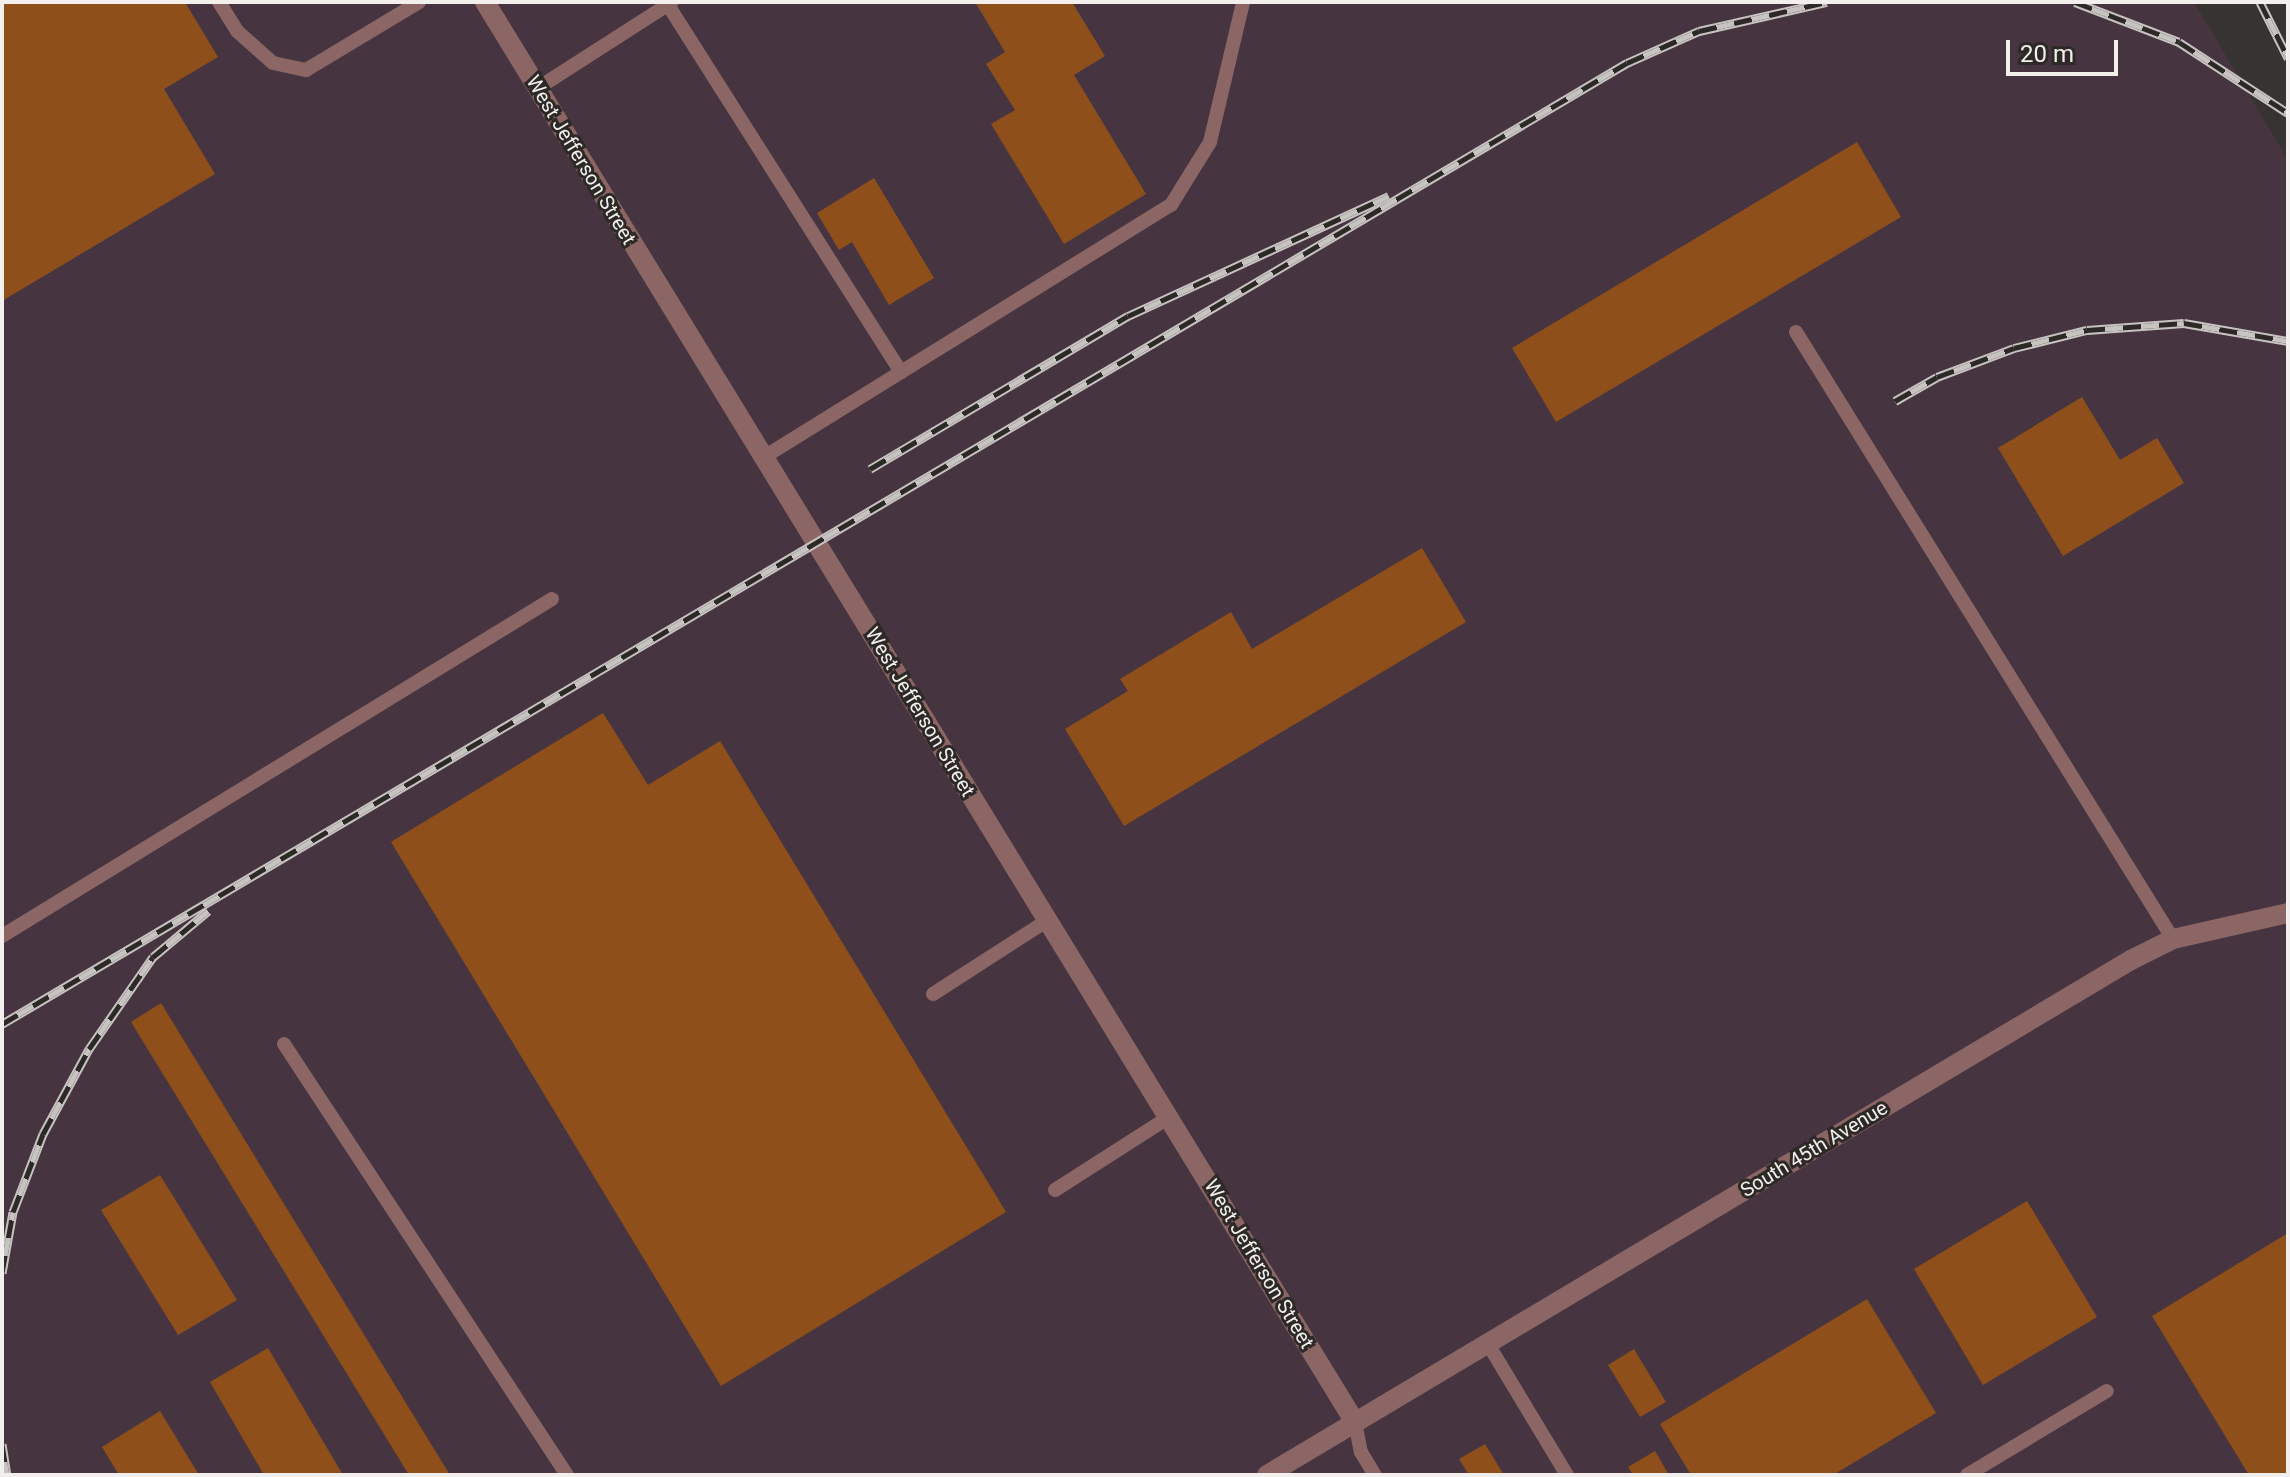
<!DOCTYPE html>
<html>
<head>
<meta charset="utf-8">
<style>
	body { margin:0 }
	#map { position:relative; width:2290px; height:1477px; overflow:hidden; background:#373330; font-family:Roboto,sans-serif }
	div>[style] { position:absolute }
	[style*='--x'] { left:calc(var(--x)*1px); top:calc(var(--y)*1px); width:calc(var(--w)*1px); rotate:calc(var(--a)*1deg) }
	.industrial>* { inset:0; background:#463541 }
	.building>* { inset:0; background:#8f4f1a }
	.service>* { height:14px; margin:-7px; padding:0 7px; transform-origin:7px; border-radius:7px; background:#8b6665 }
	.minor>* { height:20px; margin:-10px; padding:0 10px; transform-origin:10px; border-radius:10px; background:#8b6665 }
	.rail>* { height:9px; margin-top:-4.5px; transform-origin:0; background:repeating-linear-gradient(90deg,#2d2926 0 18px,#c6c3c0 0 36px); box-sizing:border-box; border-block:2px solid #c6c3c0 }
	span { translate:-50% -50%; white-space:nowrap; text-align:center; line-height:1.15; -webkit-text-stroke:6px #2d2926; paint-order:stroke }
	.street-label { font-size:20px; color:#f2efed }
	.frame { position:absolute; inset:0; border:4px solid #f2efed; pointer-events:none }
	.scale { position:absolute; left:2006px; top:40px; width:112px; height:36px; box-sizing:border-box; border:4px solid #f2efed; border-top:0; padding-left:10px; font-size:24px; line-height:28px; white-space:nowrap; color:#f2efed; -webkit-text-stroke:6px #2d2926; paint-order:stroke }
</style>
</head>
<body>
<div id="map">
	<div class="industrial">
		<i style="clip-path:polygon(2px 2px,2194px 2px,2288px 160px,2288px 1475px,2px 1475px)"></i>
	</div>
	<div class="building">
		<i style="clip-path:polygon(2px 2px,185px 2px,218px 57px,164px 89px,215px 174px,2px 301px)"></i>
		<i style="clip-path:polygon(975px 2px,1072px 2px,1105px 56px,1074px 75px,1146px 194px,1064px 244px,991px 124px,1015px 110px,986px 64px,1005px 52px)"></i>
		<i style="clip-path:polygon(1857px 142px,1901px 217px,1556px 422px,1512px 348px)"></i>
		<i style="clip-path:polygon(874px 178px,934px 278px,889px 305px,852px 242px,839px 250px,817px 213px)"></i>
		<i style="clip-path:polygon(2082px 397px,2120px 460px,2157px 438px,2184px 483px,2063px 556px,1998px 448px)"></i>
		<i style="clip-path:polygon(1422px 548px,1466px 622px,1124px 826px,1065px 729px,1128px 691px,1120px 679px,1231px 612px,1252px 649px)"></i>
		<i style="clip-path:polygon(603px 713px,648px 785px,720px 741px,1006px 1212px,721px 1386px,391px 842px)"></i>
		<i style="clip-path:polygon(161px 1003px,450px 1475px,409px 1475px,131px 1022px)"></i>
		<i style="clip-path:polygon(160px 1175px,237px 1300px,178px 1335px,101px 1210px)"></i>
		<i style="clip-path:polygon(2027px 1201px,2097px 1317px,1983px 1385px,1914px 1269px)"></i>
		<i style="clip-path:polygon(2288px 1233px,2288px 1475px,2249px 1475px,2152px 1316px)"></i>
		<i style="clip-path:polygon(1867px 1299px,1936px 1413px,1833px 1475px,1691px 1475px,1660px 1424px)"></i>
		<i style="clip-path:polygon(268px 1348px,343px 1475px,264px 1475px,210px 1382px)"></i>
		<i style="clip-path:polygon(1634px 1349px,1666px 1402px,1640px 1417px,1608px 1365px)"></i>
		<i style="clip-path:polygon(160px 1411px,199px 1475px,119px 1475px,102px 1447px)"></i>
		<i style="clip-path:polygon(1485px 1444px,1504px 1475px,1469px 1475px,1459px 1459px)"></i>
		<i style="clip-path:polygon(1655px 1451px,1669px 1475px,1633px 1475px,1628px 1467px)"></i>
	</div>
	<div class="service">
		<i style="--x:219;--y:2;--w:34;--a:58"></i>
		<i style="--x:237;--y:31;--w:48;--a:41.6"></i>
		<i style="--x:273;--y:63;--w:34;--a:12"></i>
		<i style="--x:306;--y:70;--w:132;--a:-31"></i>
		<i style="--x:668;--y:5;--w:435;--a:57.6"></i>
		<i style="--x:538;--y:88;--w:159;--a:-32.7"></i>
		<i style="--x:1796;--y:332;--w:715;--a:58.16"></i>
		<i style="--x:764;--y:457;--w:479;--a:-31.8"></i>
		<i style="--x:1171;--y:205;--w:74;--a:-58.2"></i>
		<i style="--x:1210;--y:142;--w:144;--a:-76.7"></i>
		<i style="--x:2;--y:936;--w:645;--a:-31.5"></i>
		<i style="--x:933;--y:994;--w:137;--a:-32.8"></i>
		<i style="--x:284;--y:1044;--w:516;--a:56.71"></i>
		<i style="--x:1055;--y:1190;--w:135;--a:-32.6"></i>
		<i style="--x:1488;--y:1344;--w:153;--a:58.9"></i>
		<i style="--x:1355;--y:1422;--w:31;--a:79"></i>
		<i style="--x:1361;--y:1452;--w:27;--a:59"></i>
		<i style="--x:1967;--y:1475;--w:163;--a:-31"></i>
	</div>
	<div class="minor">
		<i style="--x:485;--y:2;--w:1665;--a:58.51"></i>
		<i style="--x:1267;--y:1475;--w:1006;--a:-30.8"></i>
		<i style="--x:2131;--y:960;--w:47;--a:-26.6"></i>
		<i style="--x:2173;--y:939;--w:118;--a:-12.7"></i>
	</div>
	<div class="rail">
		<i style="--x:2075;--y:2;--w:111;--a:21"></i>
		<i style="--x:2179;--y:42;--w:130;--a:33.1"></i>
		<i style="--x:2260;--y:2;--w:63;--a:63.4"></i>
		<i style="--x:1895;--y:401;--w:48;--a:-29.7"></i>
		<i style="--x:1937;--y:377;--w:82;--a:-20.6"></i>
		<i style="--x:2014;--y:348;--w:75;--a:-13.9"></i>
		<i style="--x:2087;--y:330;--w:97;--a:-4.1"></i>
		<i style="--x:2184;--y:323;--w:106;--a:9.8"></i>
		<i style="--x:870;--y:469;--w:300;--a:-30.7"></i>
		<i style="--x:1128;--y:316;--w:287;--a:-24.7"></i>
		<i style="--x:2;--y:1024;--w:1888;--a:-30.6"></i>
		<i style="--x:1627;--y:63;--w:79;--a:-24"></i>
		<i style="--x:1699;--y:31;--w:131;--a:-12.8"></i>
		<i style="--x:2;--y:1273;--w:62;--a:-79.8"></i>
		<i style="--x:13;--y:1212;--w:84;--a:-69"></i>
		<i style="--x:43;--y:1134;--w:97;--a:-61.6"></i>
		<i style="--x:89;--y:1049;--w:112;--a:-55.2"></i>
		<i style="--x:153;--y:957;--w:72;--a:-39.9"></i>
		<i style="--x:2;--y:1444;--w:31;--a:81"></i>
	</div>
	<div class="street-label">
		<span style="left:581px;top:160px;rotate:59deg">West Jefferson Street</span>
		<span style="left:920px;top:712px;rotate:59deg">West Jefferson Street</span>
		<span style="left:1814px;top:1149px;rotate:-31deg">South 45th Avenue</span>
		<span style="left:1259px;top:1264px;rotate:59deg">West Jefferson Street</span>
	</div>
	<div class="frame"></div>
	<div class="scale">20 m</div>
</div>
</body>
</html>
